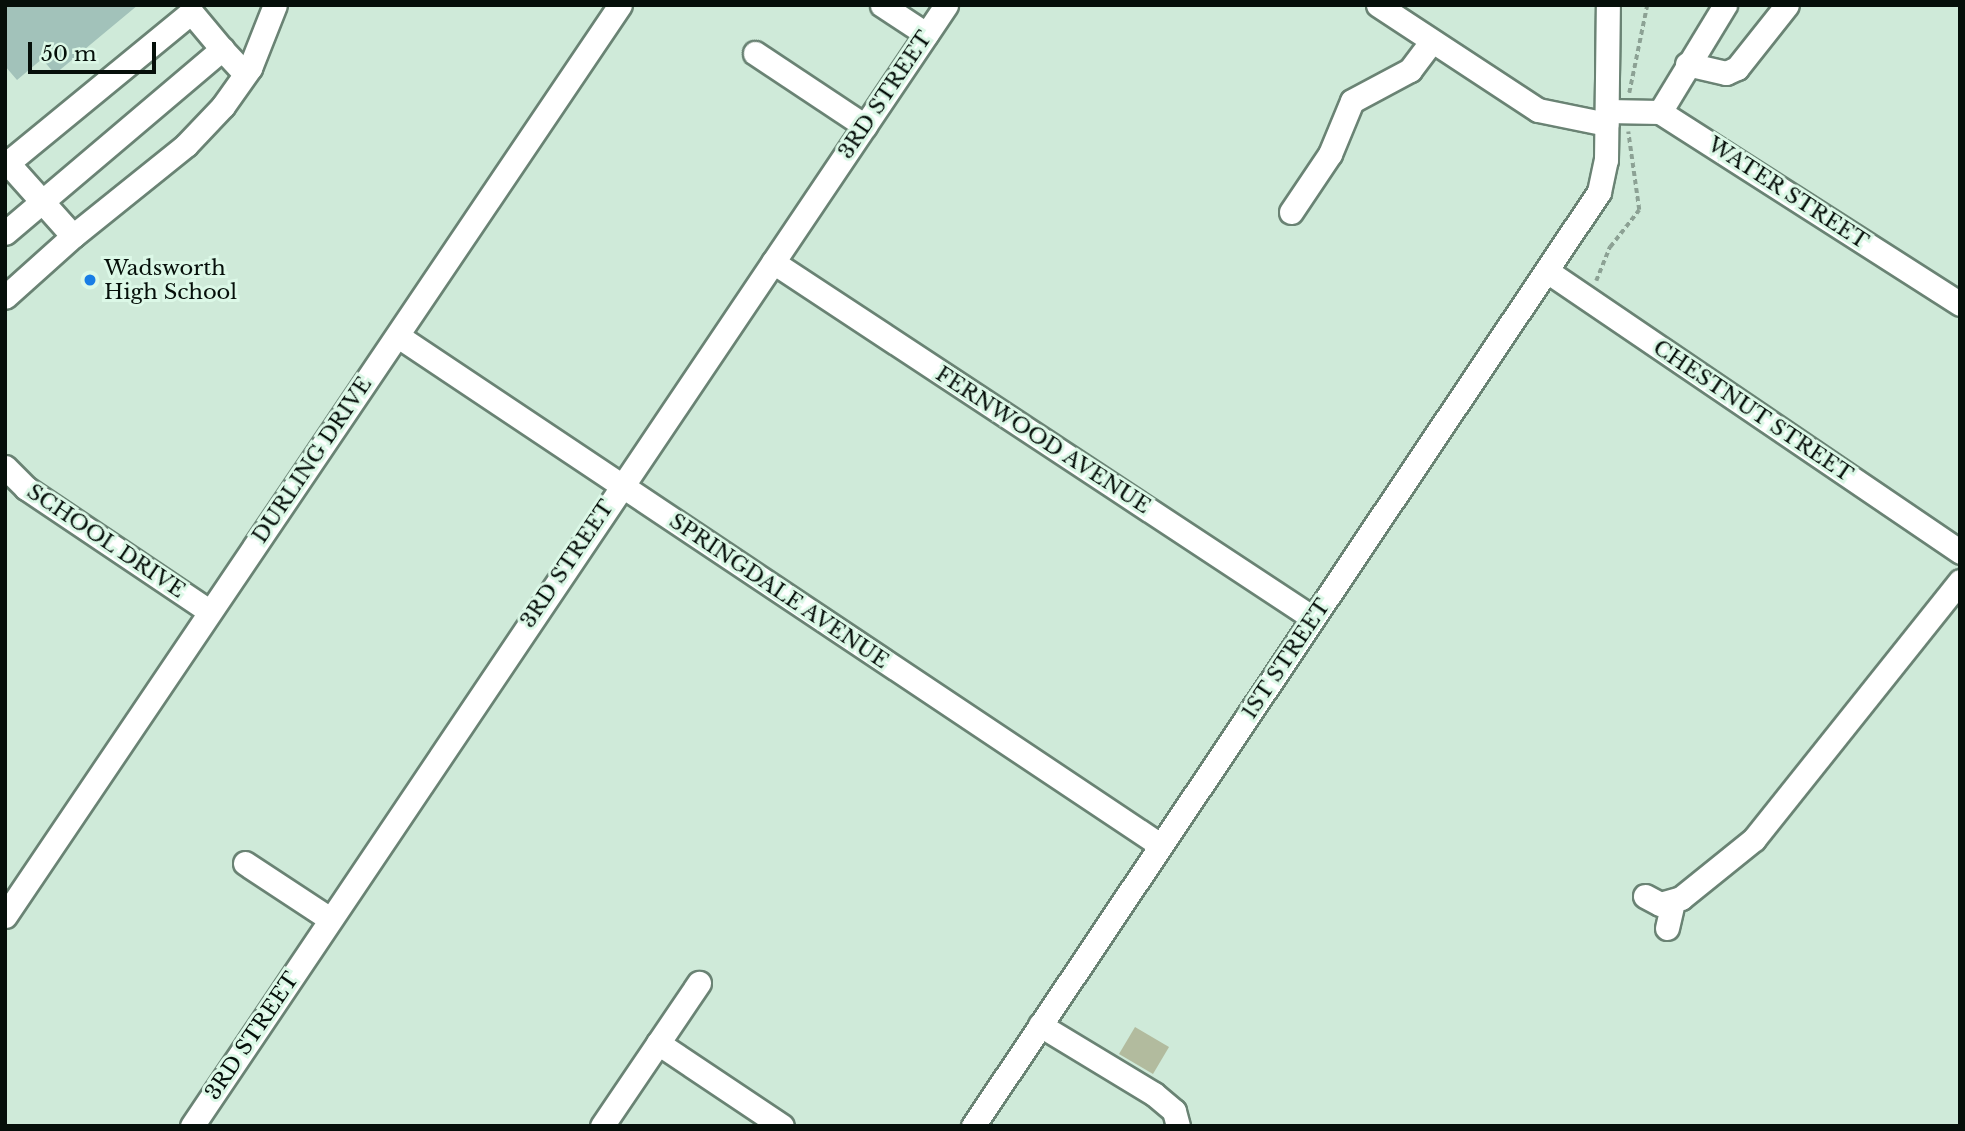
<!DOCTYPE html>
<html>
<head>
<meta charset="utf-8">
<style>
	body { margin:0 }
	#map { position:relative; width:1965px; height:1131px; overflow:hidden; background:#cfead9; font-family:"Libre Baskerville",serif }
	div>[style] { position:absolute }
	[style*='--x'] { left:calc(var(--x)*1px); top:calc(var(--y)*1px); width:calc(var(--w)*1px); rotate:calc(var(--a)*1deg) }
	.green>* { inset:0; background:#b2bb9e }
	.building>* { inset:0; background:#a2c2ba }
	.path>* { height:3.5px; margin-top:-1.75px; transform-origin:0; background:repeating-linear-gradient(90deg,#8ca194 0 5px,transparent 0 8.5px) }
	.roads { filter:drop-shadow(2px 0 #6a8374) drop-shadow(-2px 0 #6a8374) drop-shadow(0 2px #6a8374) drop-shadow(0 -2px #6a8374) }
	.minor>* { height:23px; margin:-11.5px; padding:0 11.5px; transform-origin:11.5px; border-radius:11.5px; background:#fff }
	.dots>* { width:19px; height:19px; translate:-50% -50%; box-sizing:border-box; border:4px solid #dcf8e7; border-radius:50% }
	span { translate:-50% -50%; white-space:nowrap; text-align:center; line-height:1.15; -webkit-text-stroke:6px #dcf8e7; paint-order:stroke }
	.street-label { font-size:21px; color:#060f0a }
	.poi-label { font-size:21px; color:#060f0a }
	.left { translate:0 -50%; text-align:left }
	.frame { position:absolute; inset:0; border:7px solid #060f0a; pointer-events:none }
	.scale { position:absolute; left:28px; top:42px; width:128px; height:32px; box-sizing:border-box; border:4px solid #060f0a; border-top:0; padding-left:9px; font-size:21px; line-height:24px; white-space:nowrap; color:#060f0a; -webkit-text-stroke:5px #dcf8e7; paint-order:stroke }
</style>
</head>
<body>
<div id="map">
	<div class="green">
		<i style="clip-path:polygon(1135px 1027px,1169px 1047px,1153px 1074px,1119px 1054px)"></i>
	</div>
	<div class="building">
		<i style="clip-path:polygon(5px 5px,138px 5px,55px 74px,42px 59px,17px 80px,5px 66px)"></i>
	</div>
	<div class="path">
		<i style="--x:1629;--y:93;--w:90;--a:-78.4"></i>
		<i style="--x:1596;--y:281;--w:37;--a:-68"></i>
		<i style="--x:1610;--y:247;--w:47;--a:-51.9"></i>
		<i style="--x:1639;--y:210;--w:79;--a:-98"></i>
	</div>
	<div class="roads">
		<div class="minor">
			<i style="--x:882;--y:5;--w:53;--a:33.4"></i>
			<i style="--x:1378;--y:5;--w:191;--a:33.3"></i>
			<i style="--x:1538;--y:110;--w:70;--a:11.5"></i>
			<i style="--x:755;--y:53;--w:132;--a:33.6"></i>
			<i style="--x:1687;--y:64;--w:40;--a:13"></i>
			<i style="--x:1726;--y:73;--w:12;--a:-24"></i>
			<i style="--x:1737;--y:68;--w:80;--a:-51.6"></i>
			<i style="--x:1607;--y:111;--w:53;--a:1.1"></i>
			<i style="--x:1660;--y:112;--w:356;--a:32.6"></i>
			<i style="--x:1660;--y:112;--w:125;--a:-58.7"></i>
			<i style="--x:5;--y:160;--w:102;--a:48.2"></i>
			<i style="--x:73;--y:236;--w:91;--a:138.1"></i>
			<i style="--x:5;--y:165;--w:241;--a:-39.4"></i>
			<i style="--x:191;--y:12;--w:48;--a:50"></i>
			<i style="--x:1291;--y:212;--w:70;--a:-56.1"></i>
			<i style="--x:1330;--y:154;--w:57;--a:-67.5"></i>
			<i style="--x:1352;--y:101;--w:66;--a:-28.1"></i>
			<i style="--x:1410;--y:70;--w:36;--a:-53"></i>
			<i style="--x:5;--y:233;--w:285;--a:-40.3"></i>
			<i style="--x:222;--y:49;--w:34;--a:47"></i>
			<i style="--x:73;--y:236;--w:145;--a:-38.8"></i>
			<i style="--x:186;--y:145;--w:54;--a:-46.5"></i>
			<i style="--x:223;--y:106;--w:47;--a:-54.6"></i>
			<i style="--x:250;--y:68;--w:68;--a:-68.4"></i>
			<i style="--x:773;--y:262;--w:647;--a:33.4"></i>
			<i style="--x:1547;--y:271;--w:500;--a:34.2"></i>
			<i style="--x:398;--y:336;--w:916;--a:33.74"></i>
			<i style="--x:5;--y:467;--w:30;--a:45"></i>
			<i style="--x:26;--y:488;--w:220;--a:33.9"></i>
			<i style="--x:245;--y:863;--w:102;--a:33.4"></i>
			<i style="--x:1645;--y:896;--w:17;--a:28"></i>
			<i style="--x:1660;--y:904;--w:22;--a:-16"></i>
			<i style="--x:1681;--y:898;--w:94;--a:-38.9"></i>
			<i style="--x:1754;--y:839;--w:330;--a:-51.4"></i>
			<i style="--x:5;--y:916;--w:1099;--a:-55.98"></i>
			<i style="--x:1667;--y:928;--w:28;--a:-77"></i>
			<i style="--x:1040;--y:1025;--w:133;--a:31.2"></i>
			<i style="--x:1154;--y:1094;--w:26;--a:40"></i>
			<i style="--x:1174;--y:1111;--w:16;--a:75"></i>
			<i style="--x:658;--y:1043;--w:149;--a:33.8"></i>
			<i style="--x:192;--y:1126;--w:1351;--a:-56.07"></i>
			<i style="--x:602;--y:1126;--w:173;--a:-55.9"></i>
			<i style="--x:973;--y:1126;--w:1124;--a:-56.17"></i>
			<i style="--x:1599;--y:192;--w:33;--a:-78"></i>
			<i style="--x:1606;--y:160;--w:155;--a:-89.3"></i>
		</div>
	</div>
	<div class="dots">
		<i style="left:90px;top:280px;background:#187de5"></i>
	</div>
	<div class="street-label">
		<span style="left:885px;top:95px;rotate:-56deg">3RD STREET</span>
		<span style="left:1788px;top:193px;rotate:33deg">WATER STREET</span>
		<span style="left:1753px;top:411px;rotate:34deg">CHESTNUT STREET</span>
		<span style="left:1043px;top:440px;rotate:33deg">FERNWOOD AVENUE</span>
		<span style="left:312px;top:460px;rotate:-56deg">DURLING DRIVE</span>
		<span style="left:106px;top:541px;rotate:34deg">SCHOOL DRIVE</span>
		<span style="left:567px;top:564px;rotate:-56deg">3RD STREET</span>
		<span style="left:779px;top:591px;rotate:34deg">SPRINGDALE AVENUE</span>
		<span style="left:1286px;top:659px;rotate:-56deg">1ST STREET</span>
		<span style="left:252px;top:1036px;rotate:-56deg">3RD STREET</span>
	</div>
	<div class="poi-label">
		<span class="left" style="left:104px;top:280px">Wadsworth<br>High School</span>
	</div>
	<div class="frame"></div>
	<div class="scale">50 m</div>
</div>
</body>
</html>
